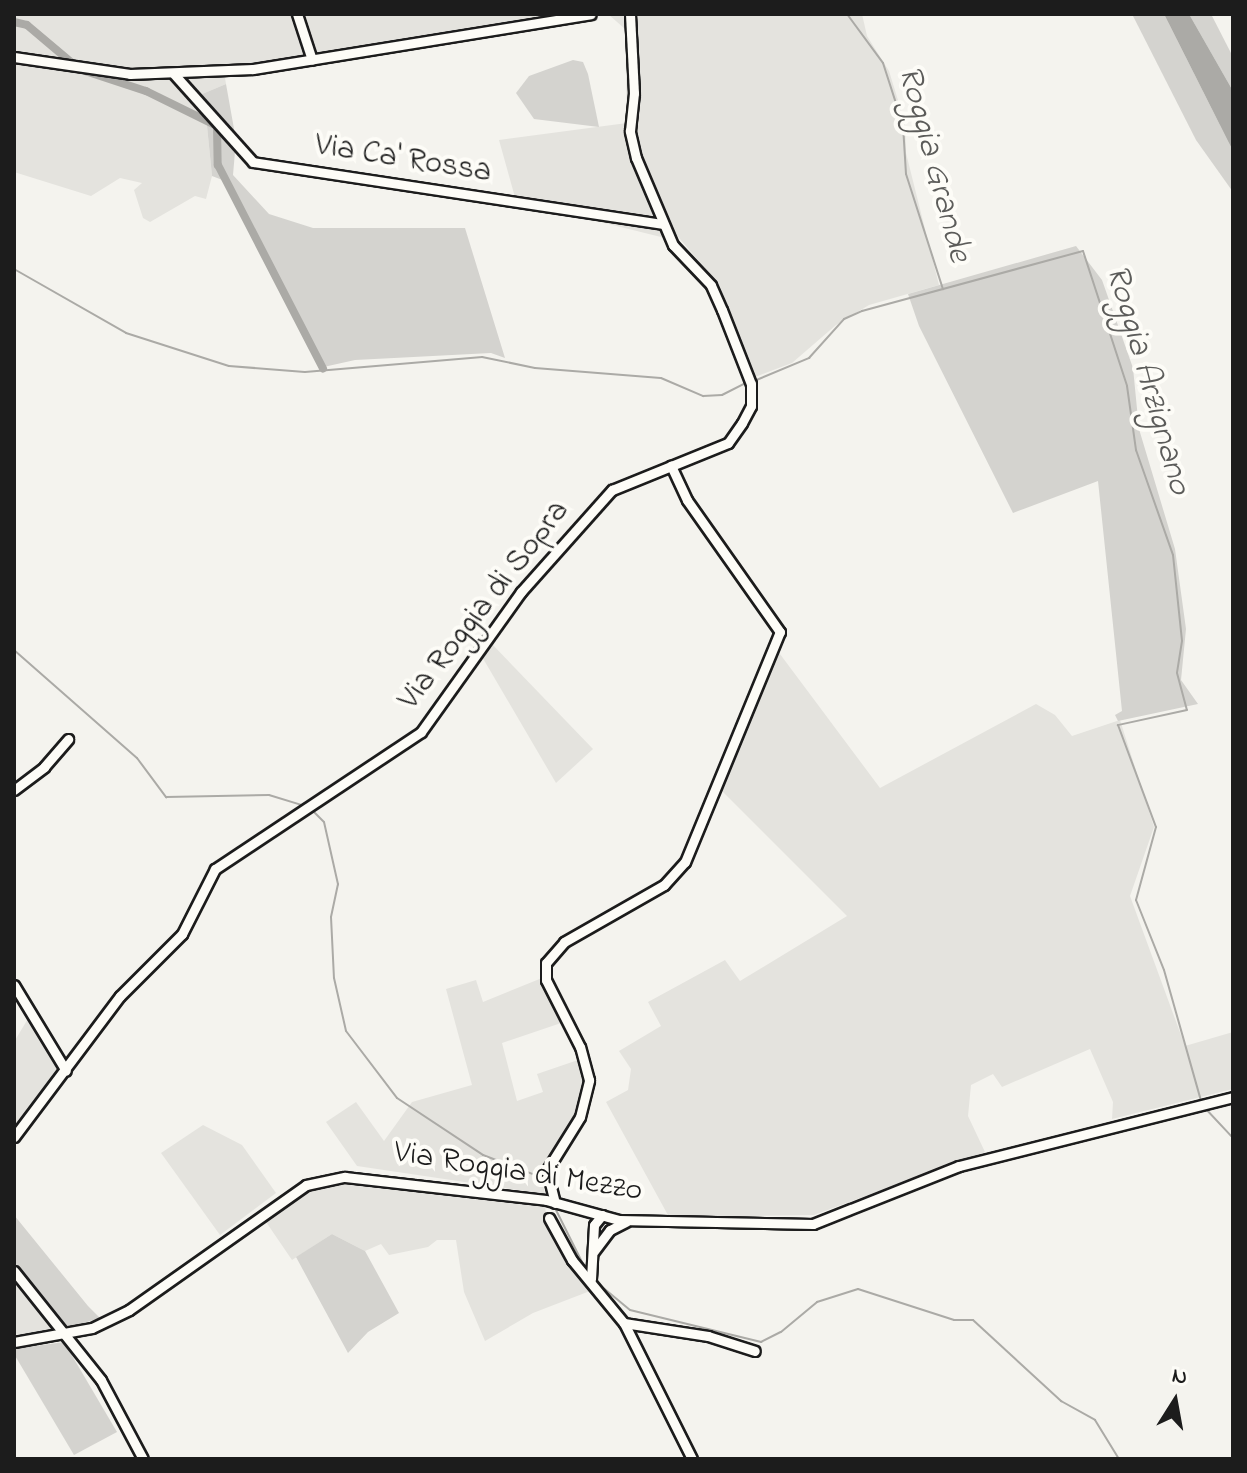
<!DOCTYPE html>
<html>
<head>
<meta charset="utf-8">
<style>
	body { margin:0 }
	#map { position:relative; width:1247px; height:1473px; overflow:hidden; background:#f4f3ee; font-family:"Indie Flower",sans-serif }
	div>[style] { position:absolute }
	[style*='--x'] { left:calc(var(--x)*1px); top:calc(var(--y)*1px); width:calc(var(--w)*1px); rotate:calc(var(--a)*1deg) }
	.built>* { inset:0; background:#e4e3de }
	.green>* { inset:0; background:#d4d3cf }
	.water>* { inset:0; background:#abaaa6 }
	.stream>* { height:2px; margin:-1px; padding:0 1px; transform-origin:1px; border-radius:1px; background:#abaaa6 }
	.canal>* { height:8px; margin:-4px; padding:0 4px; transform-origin:4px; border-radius:4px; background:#abaaa6 }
	.roads { filter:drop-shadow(2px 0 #1c1c1c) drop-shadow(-2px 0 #1c1c1c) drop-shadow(0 2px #1c1c1c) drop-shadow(0 -2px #1c1c1c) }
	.minor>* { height:9px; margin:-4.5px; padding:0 4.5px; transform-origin:4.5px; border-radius:4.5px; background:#fdfcf7 }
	span { translate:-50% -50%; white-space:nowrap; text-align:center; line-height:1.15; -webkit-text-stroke:8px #fdfcf7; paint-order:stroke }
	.street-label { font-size:32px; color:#1c1c1c }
	.water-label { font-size:34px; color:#5c5c5a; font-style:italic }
	.frame { position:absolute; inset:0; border:16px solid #1c1c1c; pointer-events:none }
	.north { position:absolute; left:1135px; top:1361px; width:80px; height:80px; -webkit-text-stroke:6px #fdfcf7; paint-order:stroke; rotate:11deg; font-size:22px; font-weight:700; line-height:32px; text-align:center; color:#1c1c1c }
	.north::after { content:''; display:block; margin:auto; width:28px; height:36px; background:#1c1c1c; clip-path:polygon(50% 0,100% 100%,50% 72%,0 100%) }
</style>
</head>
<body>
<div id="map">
	<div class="built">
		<i style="clip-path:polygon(14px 14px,862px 14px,867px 36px,889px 71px,905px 123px,906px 153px,939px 285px,869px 305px,836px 325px,792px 363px,755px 377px,720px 286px,674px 232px,628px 125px,635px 167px,665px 238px,516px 201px,499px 140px,627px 123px,625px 29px,608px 14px,225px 78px,226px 84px,195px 97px,207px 126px,212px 176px,206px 199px,195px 196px,150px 222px,143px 218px,134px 190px,142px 183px,120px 178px,91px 196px,14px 172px)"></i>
		<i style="clip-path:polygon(491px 643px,593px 749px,556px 783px,481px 655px)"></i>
		<i style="clip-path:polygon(777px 650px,880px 788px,1036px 704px,1055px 715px,1072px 736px,1120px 720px,1154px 827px,1130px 896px,1185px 1046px,1233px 1032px,1233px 1089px,1112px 1119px,1113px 1102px,1090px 1049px,1002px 1087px,993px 1074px,971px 1085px,968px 1116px,985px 1152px,814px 1215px,669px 1217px,606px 1102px,628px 1090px,631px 1069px,619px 1051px,661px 1026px,648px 1002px,725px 960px,740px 981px,847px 916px,719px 788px)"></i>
		<i style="clip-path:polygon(542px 978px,564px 1022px,502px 1043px,517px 1101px,543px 1092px,537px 1074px,581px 1059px,586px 1082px,579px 1110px,541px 1176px,545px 1194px,357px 1166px,326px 1122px,356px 1102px,384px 1141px,412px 1102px,472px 1085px,446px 989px,476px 980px,483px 1002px)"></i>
		<i style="clip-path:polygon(29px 1017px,60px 1066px,14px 1127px,14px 1042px)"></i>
		<i style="clip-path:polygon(203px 1125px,242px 1145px,276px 1193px,220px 1235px,161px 1153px)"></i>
		<i style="clip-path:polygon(348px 1179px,536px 1201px,545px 1207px,547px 1220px,590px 1291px,533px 1313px,485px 1341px,464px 1292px,456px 1240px,437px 1240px,428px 1247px,389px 1255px,381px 1244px,365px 1251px,332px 1234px,292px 1260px,264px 1219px,309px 1189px)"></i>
		<i style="clip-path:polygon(14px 1283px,44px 1317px,54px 1330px,14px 1335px)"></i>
	</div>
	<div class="green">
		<i style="clip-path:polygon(1132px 14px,1164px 14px,1233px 151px,1233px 192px,1196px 140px)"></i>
		<i style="clip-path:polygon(1189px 14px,1211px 14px,1233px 57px,1233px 91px)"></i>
		<i style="clip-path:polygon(573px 60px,583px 62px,588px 74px,599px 127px,534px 119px,516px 93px,529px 76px)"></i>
		<i style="clip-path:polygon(226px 84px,236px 140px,233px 175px,269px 214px,313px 228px,465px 228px,505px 358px,491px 353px,355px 360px,319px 368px,294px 308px,225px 181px,212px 176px,207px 126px,195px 97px)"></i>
		<i style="clip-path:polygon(1076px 246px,1102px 280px,1133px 368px,1139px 429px,1175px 549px,1186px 629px,1181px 680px,1198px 704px,1118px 721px,1115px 715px,1122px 711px,1098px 481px,1013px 513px,919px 326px,908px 294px)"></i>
		<i style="clip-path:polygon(14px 1215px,88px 1306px,100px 1318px,67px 1328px,16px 1269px)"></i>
		<i style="clip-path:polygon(332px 1234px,365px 1251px,399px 1313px,368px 1332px,348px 1353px,296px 1257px)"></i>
		<i style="clip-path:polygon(64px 1342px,117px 1432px,74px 1455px,14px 1354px,14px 1349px)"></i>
	</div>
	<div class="water">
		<i style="clip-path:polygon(1164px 14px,1189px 14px,1233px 91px,1233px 151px)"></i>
	</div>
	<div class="stream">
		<i style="--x:847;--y:14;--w:61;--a:53.7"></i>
		<i style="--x:883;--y:63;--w:65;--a:72.1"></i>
		<i style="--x:903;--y:125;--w:49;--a:86.5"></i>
		<i style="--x:906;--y:174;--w:121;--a:72.2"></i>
		<i style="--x:14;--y:269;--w:129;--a:29.7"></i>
		<i style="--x:126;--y:333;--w:108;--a:17.8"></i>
		<i style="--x:229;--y:366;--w:76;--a:4.5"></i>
		<i style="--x:305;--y:372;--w:178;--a:-4.8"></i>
		<i style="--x:482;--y:357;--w:54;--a:11.7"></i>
		<i style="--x:535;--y:368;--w:126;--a:4.5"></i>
		<i style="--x:661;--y:378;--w:46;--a:23.2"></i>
		<i style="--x:703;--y:396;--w:19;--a:-3"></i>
		<i style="--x:722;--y:395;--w:29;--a:-27"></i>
		<i style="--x:754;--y:381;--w:60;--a:-22.7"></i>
		<i style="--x:809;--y:358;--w:52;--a:-48.1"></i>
		<i style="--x:844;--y:319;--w:20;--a:-24"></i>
		<i style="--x:862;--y:311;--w:229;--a:-15.2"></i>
		<i style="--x:1083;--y:251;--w:142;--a:71.9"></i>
		<i style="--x:1127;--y:386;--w:65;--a:82"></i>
		<i style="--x:1136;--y:450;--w:111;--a:70.6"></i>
		<i style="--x:1173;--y:555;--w:86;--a:84"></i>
		<i style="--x:1182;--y:641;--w:32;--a:99"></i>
		<i style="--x:1177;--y:673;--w:38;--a:75"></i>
		<i style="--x:1187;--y:710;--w:71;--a:167.7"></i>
		<i style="--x:1118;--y:725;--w:109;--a:69.6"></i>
		<i style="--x:1156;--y:827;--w:76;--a:105.3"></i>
		<i style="--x:1136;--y:900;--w:75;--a:68.2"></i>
		<i style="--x:1164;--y:970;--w:136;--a:74.2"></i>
		<i style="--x:14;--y:650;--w:164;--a:41.3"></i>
		<i style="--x:137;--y:758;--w:49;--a:53.4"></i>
		<i style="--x:166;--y:797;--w:103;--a:-1.1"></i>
		<i style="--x:269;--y:795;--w:38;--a:17"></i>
		<i style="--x:311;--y:809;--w:18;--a:45"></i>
		<i style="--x:324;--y:822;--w:64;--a:77.3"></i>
		<i style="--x:338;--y:884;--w:34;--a:102"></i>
		<i style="--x:331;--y:917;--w:61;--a:87.2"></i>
		<i style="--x:334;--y:978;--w:54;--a:77.2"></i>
		<i style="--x:346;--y:1031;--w:84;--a:52.7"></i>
		<i style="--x:397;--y:1098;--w:103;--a:33.5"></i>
		<i style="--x:483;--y:1155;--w:64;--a:21"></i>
		<i style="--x:543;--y:1178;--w:9;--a:72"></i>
		<i style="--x:1204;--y:1107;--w:42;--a:46.9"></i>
		<i style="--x:555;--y:1208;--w:69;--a:63.4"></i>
		<i style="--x:595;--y:1281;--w:45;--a:39.6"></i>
		<i style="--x:630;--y:1310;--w:135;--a:13.7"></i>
		<i style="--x:761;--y:1342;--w:22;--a:-27"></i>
		<i style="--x:781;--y:1332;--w:47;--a:-39.8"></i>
		<i style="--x:817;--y:1302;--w:43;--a:-17.6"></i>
		<i style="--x:858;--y:1289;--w:101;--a:17.9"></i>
		<i style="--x:954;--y:1320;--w:19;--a:0"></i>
		<i style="--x:973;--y:1320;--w:120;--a:42.6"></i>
		<i style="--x:1061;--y:1401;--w:39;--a:29"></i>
		<i style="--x:1095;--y:1420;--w:46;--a:58.4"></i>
	</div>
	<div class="canal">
		<i style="--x:14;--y:22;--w:13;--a:13"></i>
		<i style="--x:27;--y:25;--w:68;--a:40.2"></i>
		<i style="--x:79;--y:69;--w:71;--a:18.2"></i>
		<i style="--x:146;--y:91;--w:79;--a:26.2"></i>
		<i style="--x:217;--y:126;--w:39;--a:89"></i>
		<i style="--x:218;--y:165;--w:229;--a:62.7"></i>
	</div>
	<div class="roads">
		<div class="minor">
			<i style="--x:297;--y:14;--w:48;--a:71.9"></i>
			<i style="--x:14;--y:57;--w:117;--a:8.3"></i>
			<i style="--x:130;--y:74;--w:123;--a:-2.3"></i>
			<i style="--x:253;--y:69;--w:342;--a:-9.2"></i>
			<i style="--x:174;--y:74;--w:118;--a:48.1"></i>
			<i style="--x:253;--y:162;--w:414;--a:8.6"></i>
			<i style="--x:14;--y:790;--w:38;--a:-37"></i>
			<i style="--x:44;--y:767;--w:37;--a:-49"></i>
			<i style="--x:14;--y:985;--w:100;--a:58.8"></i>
			<i style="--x:14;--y:1137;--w:176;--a:-53.1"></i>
			<i style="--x:120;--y:996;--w:88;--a:-45"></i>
			<i style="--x:182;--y:934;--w:73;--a:-63.1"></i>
			<i style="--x:215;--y:869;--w:247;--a:-33.6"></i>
			<i style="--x:421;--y:732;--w:172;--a:-54.5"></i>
			<i style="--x:521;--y:592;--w:137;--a:-48.3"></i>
			<i style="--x:612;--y:490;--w:125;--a:-22.1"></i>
			<i style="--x:728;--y:443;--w:24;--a:-55"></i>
			<i style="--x:742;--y:423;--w:19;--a:-62"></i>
			<i style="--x:751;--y:406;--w:22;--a:-90"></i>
			<i style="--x:751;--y:384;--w:79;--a:-111.4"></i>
			<i style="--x:722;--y:310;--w:27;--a:-114"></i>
			<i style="--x:711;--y:285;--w:55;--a:-133.5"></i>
			<i style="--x:673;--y:245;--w:95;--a:-113"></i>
			<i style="--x:636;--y:158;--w:28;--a:-103"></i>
			<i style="--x:630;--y:131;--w:38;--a:-84"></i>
			<i style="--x:634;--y:93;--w:79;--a:-92.9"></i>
			<i style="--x:555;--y:1203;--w:34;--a:-104"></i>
			<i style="--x:547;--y:1170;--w:62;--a:-58.1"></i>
			<i style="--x:580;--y:1117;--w:38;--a:-76"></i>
			<i style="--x:589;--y:1080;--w:34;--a:-105"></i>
			<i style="--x:580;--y:1047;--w:75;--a:-116.9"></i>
			<i style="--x:546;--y:980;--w:17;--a:-90"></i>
			<i style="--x:546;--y:963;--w:28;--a:-49"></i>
			<i style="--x:564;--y:942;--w:115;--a:-29.7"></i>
			<i style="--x:664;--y:885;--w:31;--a:-48"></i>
			<i style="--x:685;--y:862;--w:249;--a:-67.6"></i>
			<i style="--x:780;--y:632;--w:161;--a:-125.2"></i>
			<i style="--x:687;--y:500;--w:38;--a:-115"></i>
			<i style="--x:549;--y:1218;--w:48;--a:61.3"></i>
			<i style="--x:572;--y:1260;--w:82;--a:50.5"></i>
			<i style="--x:624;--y:1323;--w:152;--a:63.4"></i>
			<i style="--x:594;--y:1251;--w:26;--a:-53"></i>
			<i style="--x:610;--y:1230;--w:18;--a:-27"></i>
			<i style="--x:14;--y:1271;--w:139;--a:51.4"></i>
			<i style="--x:101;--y:1380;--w:89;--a:62"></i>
			<i style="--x:591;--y:1279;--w:54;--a:-86.8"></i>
			<i style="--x:594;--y:1225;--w:13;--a:-51"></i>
			<i style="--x:624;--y:1323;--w:85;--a:8.8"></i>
			<i style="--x:708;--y:1336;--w:49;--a:17.7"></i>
			<i style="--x:14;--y:1342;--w:79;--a:-10.2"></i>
			<i style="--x:92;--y:1328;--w:41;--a:-25.9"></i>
			<i style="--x:129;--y:1310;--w:217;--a:-35.2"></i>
			<i style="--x:306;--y:1185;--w:40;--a:-12"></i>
			<i style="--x:345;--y:1177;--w:202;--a:6.5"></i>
			<i style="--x:546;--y:1200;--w:76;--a:15.3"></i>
			<i style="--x:619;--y:1220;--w:194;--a:1.2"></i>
			<i style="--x:813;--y:1224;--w:157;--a:-21.7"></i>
			<i style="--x:959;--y:1166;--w:283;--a:-14.1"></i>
		</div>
	</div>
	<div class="street-label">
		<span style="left:403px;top:160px;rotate:9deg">Via Ca' Rossa</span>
		<span style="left:485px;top:606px;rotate:-52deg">Via Roggia di Sopra</span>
		<span style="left:518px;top:1173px;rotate:9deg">Via Roggia di Mezzo</span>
	</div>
	<div class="water-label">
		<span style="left:933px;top:164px;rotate:75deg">Roggia Grande</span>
		<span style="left:1147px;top:380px;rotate:74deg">Roggia Arzignano</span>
	</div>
	<div class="frame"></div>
	<div class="north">N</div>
</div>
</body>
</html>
